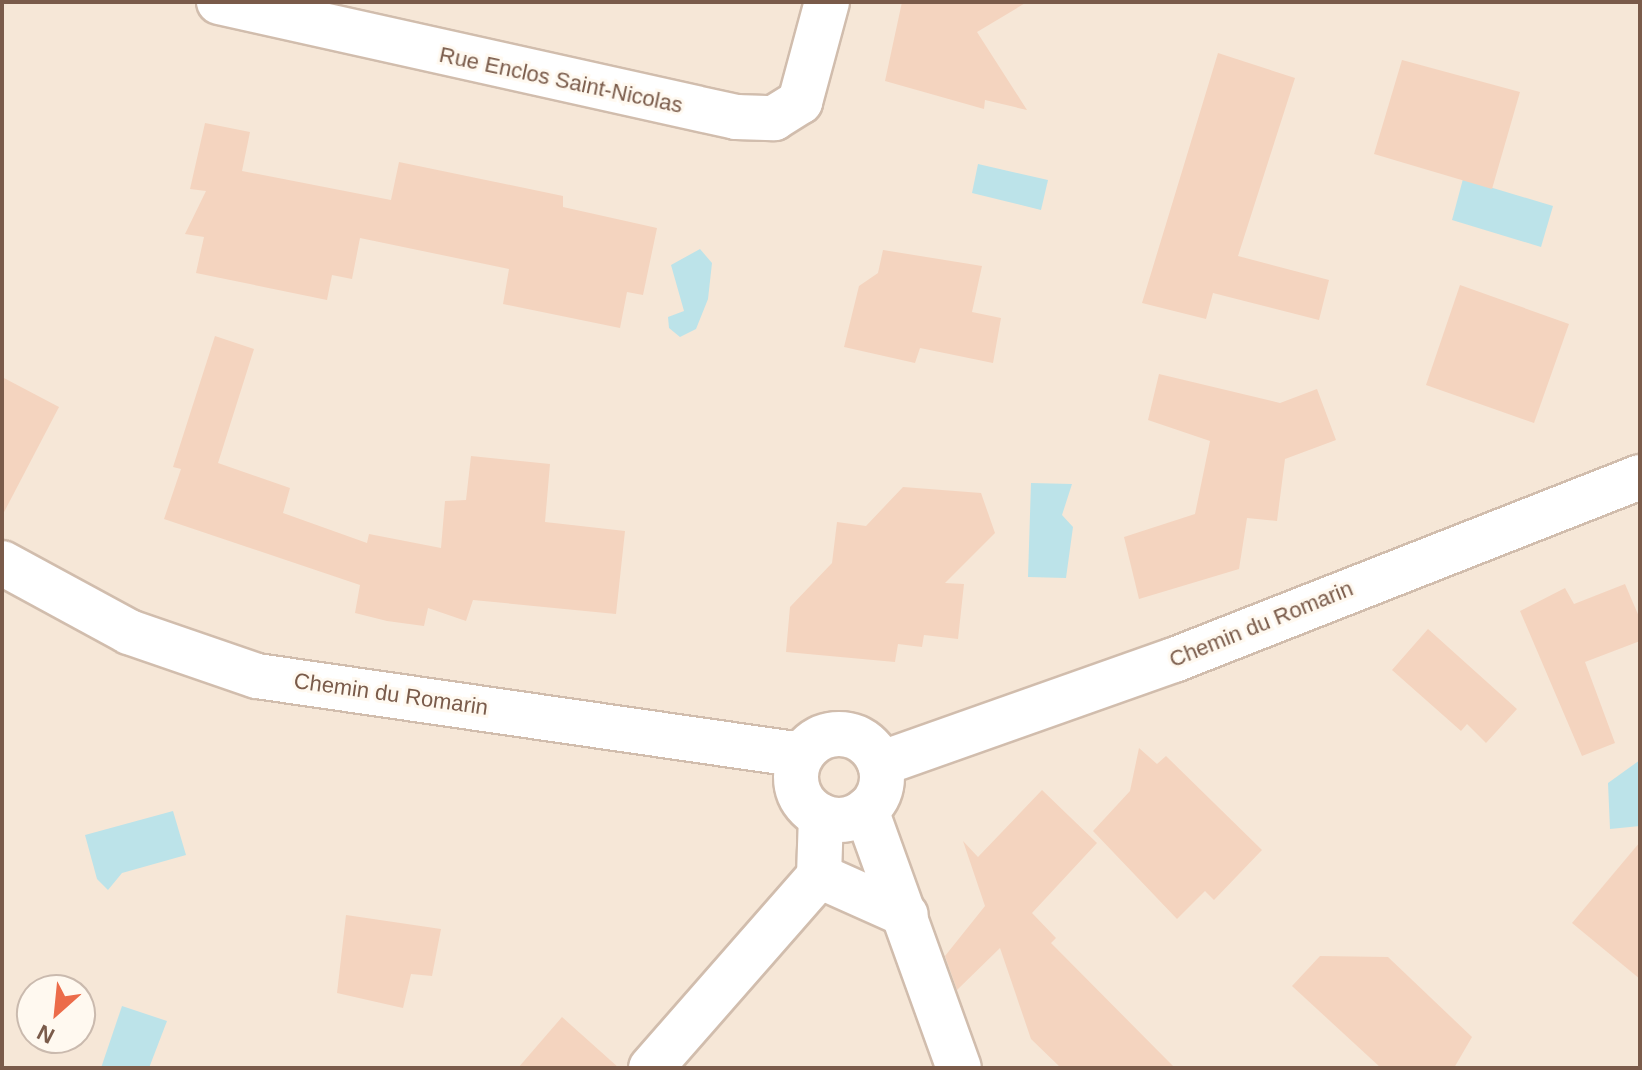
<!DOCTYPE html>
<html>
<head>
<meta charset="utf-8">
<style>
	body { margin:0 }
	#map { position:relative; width:1642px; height:1070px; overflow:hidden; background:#fdf5e9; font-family:Arial,sans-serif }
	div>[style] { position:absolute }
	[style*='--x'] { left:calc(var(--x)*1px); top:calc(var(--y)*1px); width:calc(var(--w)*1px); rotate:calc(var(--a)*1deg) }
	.residential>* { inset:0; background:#f6e7d7 }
	.water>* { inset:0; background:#bce3e9 }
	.building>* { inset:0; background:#f4d4bf }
	.roads { filter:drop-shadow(2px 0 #d1bdad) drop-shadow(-2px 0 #d1bdad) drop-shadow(0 2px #d1bdad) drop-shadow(0 -2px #d1bdad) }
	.minor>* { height:44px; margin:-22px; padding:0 22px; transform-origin:22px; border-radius:22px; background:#fff }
	.tertiary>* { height:44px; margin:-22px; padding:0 22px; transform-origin:22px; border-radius:22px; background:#fff }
	.tertiary>.ring { margin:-22px; padding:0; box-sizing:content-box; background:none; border:44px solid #fff; border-radius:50% }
	span { translate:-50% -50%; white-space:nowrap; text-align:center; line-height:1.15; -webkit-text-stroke:6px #fff9f0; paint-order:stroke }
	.street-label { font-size:22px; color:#7a5b4a }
	.frame { position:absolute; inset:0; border:4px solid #7a5b4a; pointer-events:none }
	.north { position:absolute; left:16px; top:974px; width:80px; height:80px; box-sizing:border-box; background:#fff9f0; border:2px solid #cabaae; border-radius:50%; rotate:207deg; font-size:22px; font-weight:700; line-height:32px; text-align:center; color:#7a5b4a }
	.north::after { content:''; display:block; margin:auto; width:28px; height:36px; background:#ec6c4a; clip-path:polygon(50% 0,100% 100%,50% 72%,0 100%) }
</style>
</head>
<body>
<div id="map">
	<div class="residential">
		<i style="clip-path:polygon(evenodd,2px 2px,1640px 2px,1640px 1068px,2px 1068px,2px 2px,32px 990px,80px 990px,80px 1038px,32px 1038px,32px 990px)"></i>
	</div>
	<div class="water">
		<i style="clip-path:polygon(978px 164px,1048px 180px,1041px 210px,972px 193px)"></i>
		<i style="clip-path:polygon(1463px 179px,1553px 206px,1541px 247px,1452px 220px)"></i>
		<i style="clip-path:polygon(700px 249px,712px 263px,708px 299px,696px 329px,680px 337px,669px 328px,668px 317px,684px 311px,671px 265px)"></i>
		<i style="clip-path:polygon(1031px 483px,1072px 484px,1062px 515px,1073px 527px,1066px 578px,1028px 577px)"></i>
		<i style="clip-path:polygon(1640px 760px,1640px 826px,1610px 829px,1608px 783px)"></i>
		<i style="clip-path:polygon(173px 811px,186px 855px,122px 873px,108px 890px,97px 879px,85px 835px)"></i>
		<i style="clip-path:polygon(122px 1006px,167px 1021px,149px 1068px,101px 1068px)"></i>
	</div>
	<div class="building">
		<i style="clip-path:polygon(902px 2px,1027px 2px,977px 32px,1027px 110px,985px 100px,984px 109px,885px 81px)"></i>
		<i style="clip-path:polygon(1218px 53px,1295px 78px,1238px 256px,1329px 280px,1319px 320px,1213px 293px,1206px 319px,1142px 303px)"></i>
		<i style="clip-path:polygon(1402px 60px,1520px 92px,1492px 189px,1374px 154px)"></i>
		<i style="clip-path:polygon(205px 123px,250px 132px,242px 171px,391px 200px,399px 162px,563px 196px,563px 207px,657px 228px,643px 295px,627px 292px,620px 328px,503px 304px,509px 269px,360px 238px,352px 279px,332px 275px,327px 300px,196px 273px,204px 237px,185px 234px,206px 191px,190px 189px)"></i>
		<i style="clip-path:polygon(883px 250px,982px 266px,972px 312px,1001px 318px,993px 363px,920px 348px,915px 363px,844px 347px,859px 286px,878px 273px)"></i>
		<i style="clip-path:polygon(1460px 285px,1569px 324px,1534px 423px,1426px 385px)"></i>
		<i style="clip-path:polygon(215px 336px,254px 349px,218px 463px,290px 488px,283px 513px,367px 543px,369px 534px,441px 548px,445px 501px,466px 500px,471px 456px,550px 464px,545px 522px,625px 531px,616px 614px,473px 600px,466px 621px,428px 608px,424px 626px,387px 621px,355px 613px,360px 585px,164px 519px,181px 469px,173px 467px)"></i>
		<i style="clip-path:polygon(1159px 374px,1280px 403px,1317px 389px,1336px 440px,1285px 459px,1277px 521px,1247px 518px,1239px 569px,1139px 599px,1124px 537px,1195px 514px,1210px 441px,1148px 420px)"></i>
		<i style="clip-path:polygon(2px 377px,59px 407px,2px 516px)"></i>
		<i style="clip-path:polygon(903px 487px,981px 493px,995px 533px,945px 583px,964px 584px,958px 639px,924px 635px,922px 647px,898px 644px,895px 662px,786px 652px,790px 607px,832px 563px,837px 522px,866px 526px)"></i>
		<i style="clip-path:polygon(1625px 584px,1640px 619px,1640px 641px,1585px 662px,1615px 743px,1582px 756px,1520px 611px,1565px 588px,1574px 604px)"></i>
		<i style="clip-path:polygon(1428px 629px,1517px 709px,1486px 743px,1467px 724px,1461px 731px,1392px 670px)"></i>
		<i style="clip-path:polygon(1139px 748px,1157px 764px,1166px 756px,1262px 850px,1214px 900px,1205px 891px,1177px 919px,1093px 831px,1130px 791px)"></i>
		<i style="clip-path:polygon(1042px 790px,1097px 843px,1032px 913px,1056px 938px,1051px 943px,1175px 1068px,1061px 1068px,1031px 1039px,1000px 948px,957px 990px,945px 956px,985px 906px,963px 841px,978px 857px)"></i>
		<i style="clip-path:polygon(1640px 842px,1640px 979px,1572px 923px)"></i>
		<i style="clip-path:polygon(346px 915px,441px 929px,432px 976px,411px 974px,403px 1008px,337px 993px)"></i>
		<i style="clip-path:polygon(1320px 956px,1388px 957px,1472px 1037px,1454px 1068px,1381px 1068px,1292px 986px)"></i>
		<i style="clip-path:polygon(562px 1017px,619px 1068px,518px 1068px)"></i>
	</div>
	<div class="roads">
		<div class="minor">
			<i style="--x:219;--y:2;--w:530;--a:12.54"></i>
			<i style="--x:736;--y:117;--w:38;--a:2"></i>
			<i style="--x:774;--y:118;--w:31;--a:-32"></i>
			<i style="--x:800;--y:102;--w:104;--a:-74.9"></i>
			<i style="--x:866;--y:810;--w:274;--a:70.2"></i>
			<i style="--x:819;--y:876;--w:95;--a:24.1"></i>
			<i style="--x:651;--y:1068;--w:255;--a:-48.8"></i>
			<i style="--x:819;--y:876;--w:60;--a:-88.1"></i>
		</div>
		<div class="tertiary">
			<i style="--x:2;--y:563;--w:145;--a:28.5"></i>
			<i style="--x:129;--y:632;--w:135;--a:19"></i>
			<i style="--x:257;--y:676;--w:550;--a:8.26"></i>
			<i class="ring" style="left:796px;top:734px;width:42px;height:42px"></i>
			<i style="--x:880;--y:764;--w:312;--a:-19.5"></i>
			<i style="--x:1174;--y:660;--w:501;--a:-21.44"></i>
		</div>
	</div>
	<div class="street-label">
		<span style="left:561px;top:80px;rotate:12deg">Rue Enclos Saint-Nicolas</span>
		<span style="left:1261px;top:624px;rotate:-22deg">Chemin du Romarin</span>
		<span style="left:391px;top:694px;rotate:8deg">Chemin du Romarin</span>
	</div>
	<div class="frame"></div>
	<div class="north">N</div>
</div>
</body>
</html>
